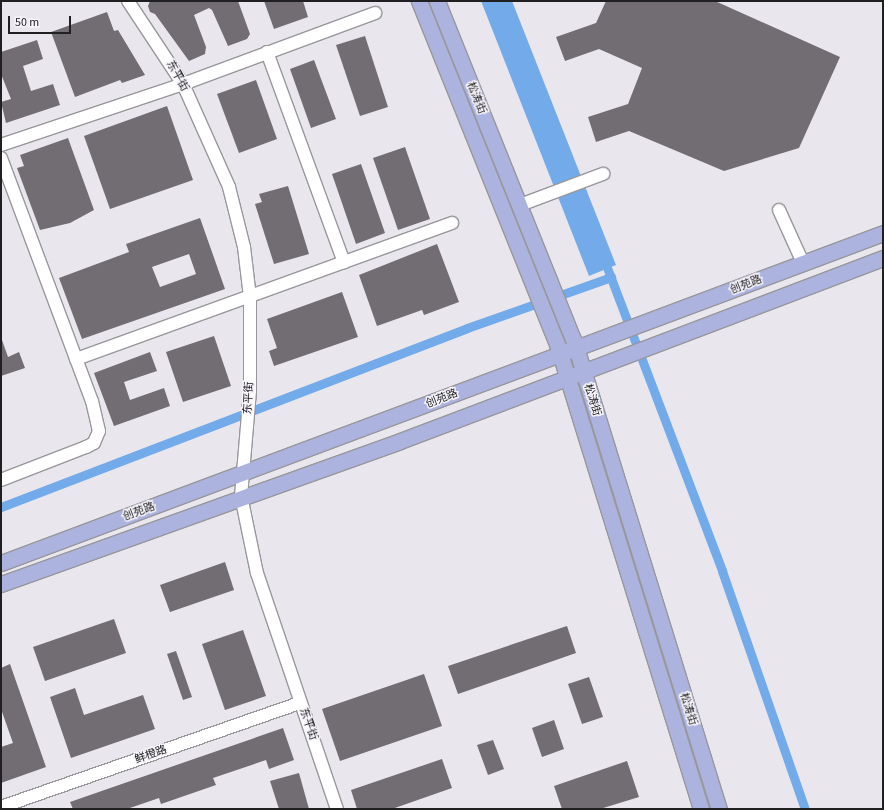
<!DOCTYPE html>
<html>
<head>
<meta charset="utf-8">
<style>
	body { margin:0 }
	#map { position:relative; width:884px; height:810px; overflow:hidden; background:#e9e7ed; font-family:"Source Sans 3","Noto Sans SC",sans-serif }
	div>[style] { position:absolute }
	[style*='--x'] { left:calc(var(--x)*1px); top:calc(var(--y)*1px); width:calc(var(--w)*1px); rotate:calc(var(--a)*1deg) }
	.water>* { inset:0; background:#73abea }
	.canal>* { height:9px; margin:-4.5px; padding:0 4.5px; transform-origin:4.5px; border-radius:4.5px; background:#73abea }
	.building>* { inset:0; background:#716d72 }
	.roads { filter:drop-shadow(1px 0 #98979c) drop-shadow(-1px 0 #98979c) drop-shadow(0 1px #98979c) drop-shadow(0 -1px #98979c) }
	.minor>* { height:12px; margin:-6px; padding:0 6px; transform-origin:6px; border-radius:6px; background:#fff }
	.major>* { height:15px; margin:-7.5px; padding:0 7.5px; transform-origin:7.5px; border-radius:7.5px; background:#acb3df }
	span { translate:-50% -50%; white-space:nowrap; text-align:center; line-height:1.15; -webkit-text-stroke:3px #f6f4fa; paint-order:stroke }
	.street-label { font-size:11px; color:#202022 }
	.frame { position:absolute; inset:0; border:2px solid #202022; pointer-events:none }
	.scale { position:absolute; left:8px; top:16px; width:63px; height:18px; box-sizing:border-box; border:2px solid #202022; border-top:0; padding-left:5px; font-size:12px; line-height:14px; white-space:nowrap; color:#202022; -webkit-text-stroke:3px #f6f4fa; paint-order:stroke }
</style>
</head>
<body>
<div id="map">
	<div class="water">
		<i style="clip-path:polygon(481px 1px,512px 1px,616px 265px,589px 276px)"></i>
	</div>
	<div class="canal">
		<i style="--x:603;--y:257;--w:336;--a:69.2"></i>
		<i style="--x:722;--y:571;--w:252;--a:70.8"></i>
		<i style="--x:1;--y:507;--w:499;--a:-21"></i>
		<i style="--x:467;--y:328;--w:153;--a:-19.5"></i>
	</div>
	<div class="building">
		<i style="clip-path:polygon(150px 1px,238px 1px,250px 34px,247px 39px,228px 46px,212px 10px,209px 8px,194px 15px,206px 47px,205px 54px,189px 61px,155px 14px,150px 12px,148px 6px)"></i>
		<i style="clip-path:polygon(264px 1px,303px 1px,308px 17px,274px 29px)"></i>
		<i style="clip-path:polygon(606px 1px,715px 1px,840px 57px,799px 148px,724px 171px,629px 131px,596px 142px,588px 117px,628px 104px,642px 68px,599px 49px,565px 61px,556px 37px,596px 23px)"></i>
		<i style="clip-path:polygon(107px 12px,114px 31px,118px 30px,145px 75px,122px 83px,120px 80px,75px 97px,51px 32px)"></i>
		<i style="clip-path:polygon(365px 36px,388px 107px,360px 116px,336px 45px)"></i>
		<i style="clip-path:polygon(37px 40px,43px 59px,23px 66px,31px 91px,53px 84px,60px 105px,6px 123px,1px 102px,11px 99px,1px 74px,1px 52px)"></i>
		<i style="clip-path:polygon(314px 60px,336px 119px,311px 128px,290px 69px)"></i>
		<i style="clip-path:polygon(256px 80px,277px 139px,239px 153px,217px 94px)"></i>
		<i style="clip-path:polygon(167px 106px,193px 180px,110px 209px,84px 136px)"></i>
		<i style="clip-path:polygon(68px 138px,94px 210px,70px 223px,40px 230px,17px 168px,24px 166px,20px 155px)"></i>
		<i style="clip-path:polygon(405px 147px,430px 219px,398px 230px,373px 158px)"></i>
		<i style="clip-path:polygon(361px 164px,385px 233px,356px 244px,332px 174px)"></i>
		<i style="clip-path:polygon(288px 186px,309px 254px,274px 264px,255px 204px,262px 202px,259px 194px)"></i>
		<i style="clip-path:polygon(evenodd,200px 218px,225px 289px,82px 339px,59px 278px,129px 252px,126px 244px,200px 218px,189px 254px,196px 274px,160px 287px,152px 267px,189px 254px)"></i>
		<i style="clip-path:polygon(437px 244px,459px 302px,424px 315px,422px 310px,377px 326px,359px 275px)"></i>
		<i style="clip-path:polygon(342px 292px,358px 337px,274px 366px,269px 351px,277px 348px,267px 319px)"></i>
		<i style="clip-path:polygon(214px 336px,231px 386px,183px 402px,166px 352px)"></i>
		<i style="clip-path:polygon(2px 340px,8px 357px,19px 352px,25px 368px,1px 376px)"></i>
		<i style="clip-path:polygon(150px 352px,157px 371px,124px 382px,130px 400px,164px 388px,170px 406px,114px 426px,94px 373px)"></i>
		<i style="clip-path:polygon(225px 562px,234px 590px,170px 612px,160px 585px)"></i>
		<i style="clip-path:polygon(114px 619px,126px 653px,45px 681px,33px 647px)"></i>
		<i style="clip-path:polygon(567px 626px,576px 653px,458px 694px,448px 666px)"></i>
		<i style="clip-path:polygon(243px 630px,266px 696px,225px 710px,202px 644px)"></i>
		<i style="clip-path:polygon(176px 651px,192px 697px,183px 700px,167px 654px)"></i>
		<i style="clip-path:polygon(10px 664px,46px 767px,1px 783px,1px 747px,13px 743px,1px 709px,1px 668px)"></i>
		<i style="clip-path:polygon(424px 674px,442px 726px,340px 761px,322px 709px)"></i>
		<i style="clip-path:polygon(589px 677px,603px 717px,582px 724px,568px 684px)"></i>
		<i style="clip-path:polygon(75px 688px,84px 715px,143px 695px,155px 729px,71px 758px,50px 697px)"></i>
		<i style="clip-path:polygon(554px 720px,564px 749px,542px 757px,532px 728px)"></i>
		<i style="clip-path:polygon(283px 728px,294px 760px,269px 769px,266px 760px,213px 778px,216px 785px,161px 804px,159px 798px,127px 809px,73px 809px,70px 802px)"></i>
		<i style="clip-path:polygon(493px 740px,504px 769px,488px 775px,477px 745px)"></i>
		<i style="clip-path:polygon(442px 759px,452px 788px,392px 809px,357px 809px,351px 790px)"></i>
		<i style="clip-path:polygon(627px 761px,639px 797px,600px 809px,562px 809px,554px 786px)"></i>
		<i style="clip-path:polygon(299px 773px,309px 809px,279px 809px,270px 781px)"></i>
	</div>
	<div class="roads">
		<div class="minor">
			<i style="--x:128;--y:1;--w:100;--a:56.5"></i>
			<i style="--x:183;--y:84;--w:113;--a:65.9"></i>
			<i style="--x:229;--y:187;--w:62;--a:76"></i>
			<i style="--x:244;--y:247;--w:50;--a:83.2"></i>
			<i style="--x:250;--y:297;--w:94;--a:90"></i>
			<i style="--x:250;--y:391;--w:105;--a:94.9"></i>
			<i style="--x:241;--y:496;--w:79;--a:78.3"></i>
			<i style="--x:257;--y:573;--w:249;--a:71.3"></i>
			<i style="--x:267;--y:52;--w:224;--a:69.9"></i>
			<i style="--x:1;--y:145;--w:192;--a:-18.5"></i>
			<i style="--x:183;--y:84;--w:205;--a:-20.3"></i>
			<i style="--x:1;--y:158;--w:259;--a:69.5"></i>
			<i style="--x:92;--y:401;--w:31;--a:77"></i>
			<i style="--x:99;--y:431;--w:13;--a:113"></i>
			<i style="--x:94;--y:443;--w:9;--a:153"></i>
			<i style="--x:86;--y:447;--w:91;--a:158.8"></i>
			<i style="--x:520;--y:205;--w:89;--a:-20.5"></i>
			<i style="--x:779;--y:210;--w:58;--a:65.6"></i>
			<i style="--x:76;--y:359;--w:400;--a:-19.9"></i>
			<i style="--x:1;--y:807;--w:317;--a:-19.2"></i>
		</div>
		<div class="major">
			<i style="--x:419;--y:1;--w:373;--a:68.1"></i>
			<i style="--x:558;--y:347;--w:484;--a:72.8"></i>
			<i style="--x:437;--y:1;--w:367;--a:68.1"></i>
			<i style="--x:574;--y:341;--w:490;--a:72.8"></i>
			<i style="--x:1;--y:563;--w:942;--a:-20.51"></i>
			<i style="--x:1;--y:584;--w:424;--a:-19.7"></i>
			<i style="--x:400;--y:441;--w:517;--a:-20.75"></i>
		</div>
	</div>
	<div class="street-label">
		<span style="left:177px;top:76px;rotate:61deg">东平街</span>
		<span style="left:476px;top:98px;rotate:68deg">松涛街</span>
		<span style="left:746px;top:285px;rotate:-21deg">创苑路</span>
		<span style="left:249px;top:398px;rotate:-87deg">东平街</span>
		<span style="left:442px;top:399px;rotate:-21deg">创苑路</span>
		<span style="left:592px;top:400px;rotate:73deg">松涛街</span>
		<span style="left:139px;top:512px;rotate:-20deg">创苑路</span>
		<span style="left:688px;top:709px;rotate:73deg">松涛街</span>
		<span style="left:308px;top:724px;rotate:71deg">东平街</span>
		<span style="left:151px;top:755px;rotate:-19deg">鲜橙路</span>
	</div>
	<div class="frame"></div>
	<div class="scale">50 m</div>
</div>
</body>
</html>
